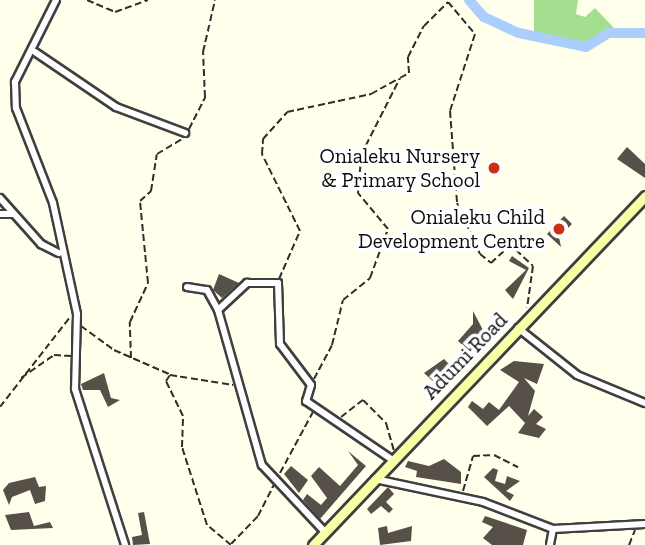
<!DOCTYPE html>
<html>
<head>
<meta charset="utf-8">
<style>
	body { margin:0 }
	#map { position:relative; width:645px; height:545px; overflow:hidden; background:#ffffec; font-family:"Zilla Slab",serif }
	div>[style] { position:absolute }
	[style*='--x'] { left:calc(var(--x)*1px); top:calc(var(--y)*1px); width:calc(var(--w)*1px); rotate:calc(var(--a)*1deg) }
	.forest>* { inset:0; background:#a4df8f }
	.river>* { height:10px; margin:-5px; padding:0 5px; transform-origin:5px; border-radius:5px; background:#abcefc }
	.building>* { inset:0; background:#565048 }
	.path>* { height:2px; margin-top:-1px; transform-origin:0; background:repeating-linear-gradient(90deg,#2e2e2e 0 7px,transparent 0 10.5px) }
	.roads { filter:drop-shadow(2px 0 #3f3f3f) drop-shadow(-2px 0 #3f3f3f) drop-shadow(0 2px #3f3f3f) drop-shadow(0 -2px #3f3f3f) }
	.minor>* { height:6px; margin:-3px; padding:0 3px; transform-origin:3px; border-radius:3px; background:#fff }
	.secondary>* { height:9px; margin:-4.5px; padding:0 4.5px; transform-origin:4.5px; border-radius:4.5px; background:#f8ffa7 }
	.dots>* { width:19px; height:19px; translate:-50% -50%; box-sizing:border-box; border:4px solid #fff; border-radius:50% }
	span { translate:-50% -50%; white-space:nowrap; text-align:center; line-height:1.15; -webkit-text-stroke:7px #fff; paint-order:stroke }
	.poi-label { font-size:21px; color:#0c0c0c }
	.right { translate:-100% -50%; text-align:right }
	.street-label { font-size:21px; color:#0c0c0c }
</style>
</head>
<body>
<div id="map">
	<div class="forest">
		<i style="clip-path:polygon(534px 0,578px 0,576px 14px,585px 17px,595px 8px,614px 28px,585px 43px,534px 33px)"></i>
	</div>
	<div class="river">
		<i style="--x:469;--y:0;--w:23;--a:49"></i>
		<i style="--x:484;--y:17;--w:38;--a:25"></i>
		<i style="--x:519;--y:33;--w:68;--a:11.8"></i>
		<i style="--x:586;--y:47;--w:26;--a:-32"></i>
		<i style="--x:608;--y:33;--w:37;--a:0"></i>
	</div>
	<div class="building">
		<i style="clip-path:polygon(627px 147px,645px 164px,645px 178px,617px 159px)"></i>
		<i style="clip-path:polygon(564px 216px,572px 224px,559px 237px,561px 247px,547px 234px)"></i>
		<i style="clip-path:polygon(512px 256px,529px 268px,513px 299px,505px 290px,526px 270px,509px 261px)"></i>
		<i style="clip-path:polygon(219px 274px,239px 283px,222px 298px,213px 290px)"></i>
		<i style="clip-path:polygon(473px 311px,484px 332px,470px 352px,458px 341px,473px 324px)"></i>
		<i style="clip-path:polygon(459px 357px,464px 361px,439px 387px,424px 373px,444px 359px,452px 367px)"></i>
		<i style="clip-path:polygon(514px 361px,544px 364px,537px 384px,524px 378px,535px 391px,528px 416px,534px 409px,543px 417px,536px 424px,546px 429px,539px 438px,518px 433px,525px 423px,509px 406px,487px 426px,468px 407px,472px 401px,483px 409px,489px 402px,499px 410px,519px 382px,500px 370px)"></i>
		<i style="clip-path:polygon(104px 373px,111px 398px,120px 400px,108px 407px,100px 390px,83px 390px,81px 384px)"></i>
		<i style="clip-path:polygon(348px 451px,366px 466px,320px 519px,303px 500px,307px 494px,321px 505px,327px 498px,311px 476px,319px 467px,340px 486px,358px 465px)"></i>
		<i style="clip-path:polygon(444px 459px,461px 472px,461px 484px,416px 477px,417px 471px,405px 467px,408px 461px,429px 466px)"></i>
		<i style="clip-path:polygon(291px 466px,308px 480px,299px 493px,284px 474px)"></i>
		<i style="clip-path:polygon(493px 468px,498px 470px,495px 481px,505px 484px,507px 476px,520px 481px,506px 491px,514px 495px,510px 501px,484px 477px)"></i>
		<i style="clip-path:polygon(35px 477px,39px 487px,46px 486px,45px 501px,35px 504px,30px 490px,12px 497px,9px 505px,3px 490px,9px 483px)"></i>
		<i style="clip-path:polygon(388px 487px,394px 494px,386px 502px,393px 509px,389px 513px,381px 506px,371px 514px,367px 509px)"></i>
		<i style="clip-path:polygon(29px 512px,34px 526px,50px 522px,53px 528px,11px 530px,5px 515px)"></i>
		<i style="clip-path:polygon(144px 512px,150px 544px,133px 545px,132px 537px,142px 535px,138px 513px)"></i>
		<i style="clip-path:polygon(485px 516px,527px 530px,523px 545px,492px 545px,483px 538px,493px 527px,482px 522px)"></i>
		<i style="clip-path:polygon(387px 526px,388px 533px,412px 526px,411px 541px,380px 545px,378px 528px)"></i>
	</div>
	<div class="path">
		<i style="--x:87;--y:0;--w:30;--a:23"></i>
		<i style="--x:115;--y:12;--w:35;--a:-20"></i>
		<i style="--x:189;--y:129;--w:36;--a:-63"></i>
		<i style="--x:205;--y:97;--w:45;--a:-92.5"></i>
		<i style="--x:203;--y:52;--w:53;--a:-77"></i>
		<i style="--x:279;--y:279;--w:52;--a:-66.4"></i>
		<i style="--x:300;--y:231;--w:86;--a:-116.3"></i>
		<i style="--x:262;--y:154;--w:15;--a:-86"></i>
		<i style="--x:263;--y:139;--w:36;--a:-48"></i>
		<i style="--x:287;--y:112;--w:86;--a:-12.1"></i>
		<i style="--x:371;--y:94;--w:31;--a:-29"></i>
		<i style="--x:81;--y:326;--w:41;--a:36"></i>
		<i style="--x:114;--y:350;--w:60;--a:23.6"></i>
		<i style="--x:131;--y:358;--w:36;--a:-92"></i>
		<i style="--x:130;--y:322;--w:43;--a:-65.2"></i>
		<i style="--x:148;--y:283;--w:82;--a:-95.6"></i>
		<i style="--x:140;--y:201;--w:15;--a:-42"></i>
		<i style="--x:151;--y:191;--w:37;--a:-81"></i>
		<i style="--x:157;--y:154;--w:29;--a:-31"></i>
		<i style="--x:21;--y:378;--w:40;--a:-34.9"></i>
		<i style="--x:54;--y:355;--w:17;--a:3"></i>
		<i style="--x:314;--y:379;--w:38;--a:-62"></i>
		<i style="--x:332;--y:345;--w:46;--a:-76.3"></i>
		<i style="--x:343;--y:300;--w:35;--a:-39"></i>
		<i style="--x:370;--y:278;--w:52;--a:-69.8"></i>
		<i style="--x:388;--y:229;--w:47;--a:-129.8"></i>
		<i style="--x:358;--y:193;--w:38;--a:-85"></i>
		<i style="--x:361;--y:155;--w:86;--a:-63.1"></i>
		<i style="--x:400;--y:78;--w:10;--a:-29"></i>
		<i style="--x:409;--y:73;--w:16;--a:-94"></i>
		<i style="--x:408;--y:57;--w:35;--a:-63"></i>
		<i style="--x:424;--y:26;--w:34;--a:-45"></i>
		<i style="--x:448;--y:2;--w:42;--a:49.8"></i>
		<i style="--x:475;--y:34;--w:81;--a:108"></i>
		<i style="--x:450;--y:111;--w:92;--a:85.6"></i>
		<i style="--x:457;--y:203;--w:56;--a:65.7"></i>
		<i style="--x:480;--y:254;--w:14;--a:39"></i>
		<i style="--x:491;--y:263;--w:22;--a:-43"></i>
		<i style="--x:507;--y:248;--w:9;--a:13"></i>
		<i style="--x:516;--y:250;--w:23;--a:43"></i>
		<i style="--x:533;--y:266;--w:42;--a:98.1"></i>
		<i style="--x:0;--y:407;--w:114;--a:-52.1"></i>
		<i style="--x:341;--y:417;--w:28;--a:-38"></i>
		<i style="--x:363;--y:400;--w:33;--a:45"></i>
		<i style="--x:386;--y:423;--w:29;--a:74"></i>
		<i style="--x:280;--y:473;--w:69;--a:-61.6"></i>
		<i style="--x:463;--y:491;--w:36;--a:-74"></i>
		<i style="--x:473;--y:456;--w:21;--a:-3"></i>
		<i style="--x:494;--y:455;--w:27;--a:27"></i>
		<i style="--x:231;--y:544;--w:39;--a:-46"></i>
		<i style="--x:258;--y:516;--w:36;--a:-63"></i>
		<i style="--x:231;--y:545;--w:31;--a:-140"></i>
		<i style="--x:207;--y:525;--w:82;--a:-107.8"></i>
		<i style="--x:182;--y:447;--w:31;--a:-88"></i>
		<i style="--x:183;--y:416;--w:39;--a:-116"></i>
		<i style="--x:166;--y:381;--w:7;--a:-56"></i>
		<i style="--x:170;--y:375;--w:64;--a:9"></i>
		<i style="--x:629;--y:545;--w:16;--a:-68"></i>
	</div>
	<div class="roads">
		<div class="minor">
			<i style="--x:56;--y:0;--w:92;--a:116.6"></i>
			<i style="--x:15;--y:82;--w:26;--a:88"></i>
			<i style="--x:16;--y:108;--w:102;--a:68.7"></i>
			<i style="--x:53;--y:203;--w:114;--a:77.8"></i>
			<i style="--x:77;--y:314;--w:75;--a:91.5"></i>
			<i style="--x:75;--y:389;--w:164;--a:72.2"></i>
			<i style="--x:35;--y:52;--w:98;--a:34.2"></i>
			<i style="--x:116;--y:107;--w:74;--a:20.6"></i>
			<i style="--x:0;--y:198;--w:62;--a:48.3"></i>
			<i style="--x:41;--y:244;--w:20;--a:27"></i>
			<i style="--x:0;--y:214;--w:13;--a:0"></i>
			<i style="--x:187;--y:287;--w:20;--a:9"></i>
			<i style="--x:207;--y:290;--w:23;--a:61"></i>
			<i style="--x:218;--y:310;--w:161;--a:74.2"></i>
			<i style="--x:262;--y:465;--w:91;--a:46.8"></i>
			<i style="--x:218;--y:310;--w:40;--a:-43"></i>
			<i style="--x:247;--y:283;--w:31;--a:0"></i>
			<i style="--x:278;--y:283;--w:61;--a:88.1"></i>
			<i style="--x:280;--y:344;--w:51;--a:52.9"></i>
			<i style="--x:311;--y:385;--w:17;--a:107"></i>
			<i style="--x:306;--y:401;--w:103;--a:34.3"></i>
			<i style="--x:518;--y:328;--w:75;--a:38.5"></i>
			<i style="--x:577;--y:375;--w:74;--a:22.4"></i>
			<i style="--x:375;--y:479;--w:110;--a:12"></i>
			<i style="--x:483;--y:502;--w:75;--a:21.1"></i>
			<i style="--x:553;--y:529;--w:16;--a:101"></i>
			<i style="--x:553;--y:529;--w:92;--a:-3.1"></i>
		</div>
		<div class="secondary">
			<i style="--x:313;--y:545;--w:482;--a:-46.4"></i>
		</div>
	</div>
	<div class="dots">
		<i style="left:494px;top:168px;background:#c93017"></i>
		<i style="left:559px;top:229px;background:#c93017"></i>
	</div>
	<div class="poi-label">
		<span class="right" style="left:480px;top:168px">Onialeku Nursery<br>&amp; Primary School</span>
		<span class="right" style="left:545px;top:229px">Onialeku Child<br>Development Centre</span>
	</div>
	<div class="street-label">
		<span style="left:465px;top:356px;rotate:-46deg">Adumi Road</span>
	</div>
</div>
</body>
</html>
